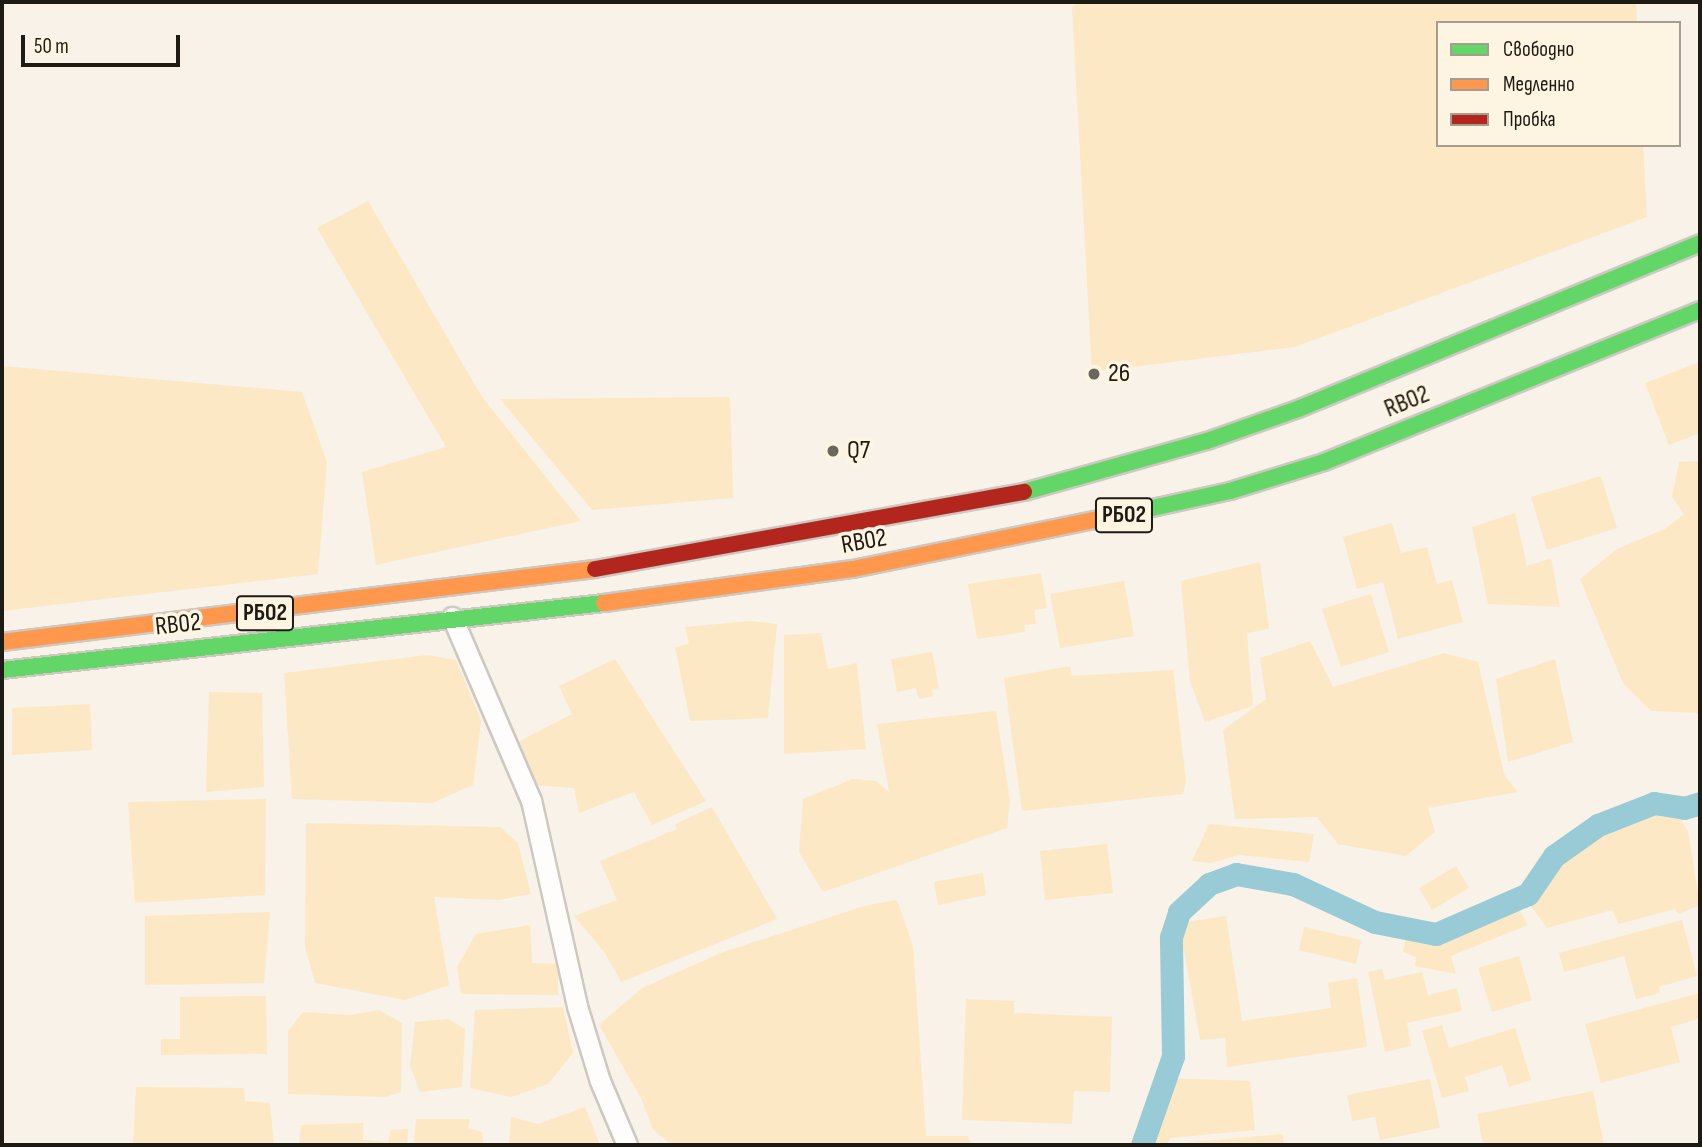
<!DOCTYPE html>
<html>
<head>
<meta charset="utf-8">
<style>
	body { margin:0 }
	#map { position:relative; width:1702px; height:1147px; overflow:hidden; background:#f8f2e8; font-family:"Sofia Sans Condensed",sans-serif }
	div>[style] { position:absolute }
	[style*='--x'] { left:calc(var(--x)*1px); top:calc(var(--y)*1px); width:calc(var(--w)*1px); rotate:calc(var(--a)*1deg) }
	.green>* { inset:0; background:#fce8c5 }
	.canal>* { height:23px; margin:-11.5px; padding:0 11.5px; transform-origin:11.5px; border-radius:11.5px; background:#99cbd6 }
	.roads { filter:drop-shadow(2px 0 #cdc8c0) drop-shadow(-2px 0 #cdc8c0) drop-shadow(0 2px #cdc8c0) drop-shadow(0 -2px #cdc8c0) }
	.street>* { height:19px; margin:-9.5px; padding:0 9.5px; transform-origin:9.5px; border-radius:9.5px; background:#fefdfc }
	.fast>* { height:16px; margin:-8px; padding:0 8px; transform-origin:8px; border-radius:8px; background:#63d668 }
	.slow>* { height:16px; margin:-8px; padding:0 8px; transform-origin:8px; border-radius:8px; background:#ff974d }
	.jam>* { height:16px; margin:-8px; padding:0 8px; transform-origin:8px; border-radius:8px; background:#b3261e }
	.dots>* { width:19px; height:19px; translate:-50% -50%; box-sizing:border-box; border:4px solid #fef4e2; border-radius:50% }
	span { translate:-50% -50%; white-space:nowrap; text-align:center; line-height:1.15; -webkit-text-stroke:7px #fef4e2; paint-order:stroke }
	.shield-label span { padding:2px 5px; background:#fef4e2; border:2px solid; border-radius:5px; -webkit-text-stroke-width:0 }
	.shield-label { font-size:24px; color:#1e1a14; font-weight:700 }
	.poi-label { font-size:26px; color:#1e1a14 }
	.left { translate:0 -50%; text-align:left }
	.street-label { font-size:26px; color:#1e1a14 }
	.frame { position:absolute; inset:0; border:4px solid #1e1a14; pointer-events:none }
	.legend { position:absolute; left:1436px; top:21px; width:245px; height:126px; box-sizing:border-box; background:#fef4e2; border:2px solid #a49d90; margin:0; padding:9px 12px; list-style:none; font-size:21px; color:#1e1a14 }
	.legend li { display:flex; align-items:center; gap:14px; height:35px }
	.legend b { width:35px; border:2px solid #a49d90 }
	.scale { position:absolute; left:21px; top:35px; width:159px; height:32px; box-sizing:border-box; border:4px solid #1e1a14; border-top:0; padding-left:9px; font-size:21px; line-height:24px; white-space:nowrap; color:#1e1a14; -webkit-text-stroke:5px #fef4e2; paint-order:stroke }
</style>
</head>
<body>
<div id="map">
	<div class="green">
		<i style="clip-path:polygon(1078px 2px,1636px 2px,1637px 23px,1438px 23px,1438px 145px,1643px 145px,1647px 217px,1295px 347px,1092px 372px,1072px 8px)"></i>
		<i style="clip-path:polygon(368px 201px,482px 397px,581px 521px,376px 565px,362px 472px,446px 447px,317px 228px)"></i>
		<i style="clip-path:polygon(1700px 362px,1700px 433px,1669px 445px,1645px 383px)"></i>
		<i style="clip-path:polygon(2px 366px,302px 392px,327px 462px,318px 574px,2px 611px)"></i>
		<i style="clip-path:polygon(730px 397px,733px 498px,592px 510px,500px 399px)"></i>
		<i style="clip-path:polygon(1700px 461px,1700px 713px,1651px 711px,1623px 683px,1580px 579px,1617px 549px,1665px 529px,1684px 514px,1672px 497px,1679px 462px)"></i>
		<i style="clip-path:polygon(1601px 476px,1617px 528px,1547px 550px,1531px 497px)"></i>
		<i style="clip-path:polygon(1515px 513px,1527px 566px,1551px 558px,1560px 607px,1488px 604px,1472px 527px)"></i>
		<i style="clip-path:polygon(1392px 523px,1401px 553px,1427px 547px,1437px 584px,1452px 580px,1463px 622px,1398px 639px,1383px 582px,1357px 589px,1343px 537px)"></i>
		<i style="clip-path:polygon(1260px 562px,1269px 629px,1247px 633px,1253px 706px,1205px 722px,1190px 681px,1181px 581px)"></i>
		<i style="clip-path:polygon(1041px 573px,1047px 608px,1034px 610px,1036px 624px,1024px 625px,1025px 632px,977px 639px,968px 584px)"></i>
		<i style="clip-path:polygon(1124px 581px,1134px 636px,1060px 648px,1050px 594px)"></i>
		<i style="clip-path:polygon(1371px 594px,1389px 652px,1341px 667px,1322px 609px)"></i>
		<i style="clip-path:polygon(750px 621px,777px 624px,768px 718px,690px 721px,675px 647px,689px 644px,685px 627px)"></i>
		<i style="clip-path:polygon(821px 633px,828px 669px,857px 663px,866px 749px,784px 754px,784px 635px)"></i>
		<i style="clip-path:polygon(1310px 641px,1333px 687px,1444px 653px,1478px 662px,1504px 774px,1517px 792px,1428px 808px,1435px 832px,1406px 856px,1338px 844px,1317px 817px,1235px 819px,1223px 730px,1266px 699px,1260px 658px)"></i>
		<i style="clip-path:polygon(932px 652px,939px 688px,932px 690px,933px 696px,919px 699px,916px 688px,897px 692px,891px 659px)"></i>
		<i style="clip-path:polygon(427px 655px,456px 660px,481px 721px,473px 785px,432px 803px,292px 799px,284px 673px)"></i>
		<i style="clip-path:polygon(615px 659px,706px 801px,652px 825px,634px 792px,579px 813px,574px 788px,533px 785px,516px 743px,572px 714px,559px 686px)"></i>
		<i style="clip-path:polygon(1555px 659px,1573px 742px,1508px 762px,1496px 679px)"></i>
		<i style="clip-path:polygon(1070px 666px,1072px 676px,1173px 670px,1186px 781px,1183px 794px,1022px 811px,1004px 678px)"></i>
		<i style="clip-path:polygon(209px 692px,262px 693px,264px 787px,206px 792px)"></i>
		<i style="clip-path:polygon(90px 704px,92px 750px,12px 755px,12px 708px)"></i>
		<i style="clip-path:polygon(996px 711px,1010px 801px,1007px 828px,823px 892px,799px 852px,803px 799px,853px 779px,876px 781px,889px 792px,877px 724px)"></i>
		<i style="clip-path:polygon(266px 799px,265px 895px,135px 903px,128px 802px)"></i>
		<i style="clip-path:polygon(712px 807px,777px 919px,621px 982px,605px 953px,574px 916px,617px 900px,600px 861px,677px 829px,675px 824px)"></i>
		<i style="clip-path:polygon(1653px 807px,1674px 810px,1688px 831px,1700px 905px,1678px 914px,1675px 909px,1619px 924px,1612px 910px,1547px 928px,1522px 894px,1555px 858px,1599px 828px)"></i>
		<i style="clip-path:polygon(306px 823px,500px 827px,518px 843px,531px 894px,499px 900px,434px 897px,449px 985px,405px 1000px,315px 983px,305px 947px)"></i>
		<i style="clip-path:polygon(1209px 824px,1314px 834px,1309px 862px,1240px 855px,1210px 863px,1192px 861px)"></i>
		<i style="clip-path:polygon(1107px 844px,1113px 893px,1045px 900px,1040px 851px)"></i>
		<i style="clip-path:polygon(1456px 866px,1469px 888px,1432px 910px,1419px 888px)"></i>
		<i style="clip-path:polygon(983px 873px,986px 895px,938px 905px,934px 882px)"></i>
		<i style="clip-path:polygon(897px 900px,913px 946px,926px 1136px,968px 1136px,971px 1145px,672px 1145px,653px 1130px,641px 1098px,599px 1025px,642px 988px,721px 953px,864px 906px)"></i>
		<i style="clip-path:polygon(1515px 903px,1528px 925px,1451px 956px,1456px 974px,1415px 966px,1416px 957px,1403px 952px,1407px 932px,1438px 938px)"></i>
		<i style="clip-path:polygon(270px 912px,264px 983px,145px 985px,145px 916px)"></i>
		<i style="clip-path:polygon(1226px 916px,1242px 1021px,1331px 1008px,1328px 983px,1357px 978px,1367px 1047px,1227px 1067px,1225px 1038px,1200px 1040px,1179px 923px)"></i>
		<i style="clip-path:polygon(1682px 920px,1697px 976px,1659px 987px,1660px 993px,1636px 999px,1624px 956px,1564px 972px,1559px 953px)"></i>
		<i style="clip-path:polygon(530px 925px,532px 963px,558px 964px,558px 995px,461px 994px,457px 967px,476px 934px)"></i>
		<i style="clip-path:polygon(1304px 927px,1361px 940px,1356px 964px,1299px 950px)"></i>
		<i style="clip-path:polygon(1519px 956px,1532px 1000px,1492px 1012px,1478px 968px)"></i>
		<i style="clip-path:polygon(1382px 969px,1385px 980px,1422px 972px,1428px 995px,1457px 988px,1462px 1011px,1407px 1023px,1411px 1046px,1385px 1052px,1368px 972px)"></i>
		<i style="clip-path:polygon(1700px 993px,1700px 1018px,1671px 1027px,1680px 1062px,1601px 1083px,1585px 1024px)"></i>
		<i style="clip-path:polygon(266px 996px,267px 1054px,161px 1055px,161px 1039px,180px 1039px,180px 997px)"></i>
		<i style="clip-path:polygon(966px 999px,1014px 1001px,1014px 1013px,1112px 1017px,1110px 1092px,1074px 1091px,1072px 1124px,962px 1120px)"></i>
		<i style="clip-path:polygon(563px 1007px,573px 1053px,548px 1084px,511px 1097px,470px 1088px,475px 1010px)"></i>
		<i style="clip-path:polygon(379px 1010px,402px 1023px,401px 1092px,385px 1097px,288px 1094px,288px 1031px,303px 1012px,350px 1015px)"></i>
		<i style="clip-path:polygon(448px 1019px,465px 1029px,462px 1087px,420px 1092px,410px 1066px,415px 1022px)"></i>
		<i style="clip-path:polygon(1442px 1025px,1449px 1048px,1515px 1028px,1531px 1080px,1509px 1087px,1502px 1065px,1465px 1077px,1469px 1091px,1442px 1098px,1422px 1031px)"></i>
		<i style="clip-path:polygon(1164px 1078px,1250px 1081px,1255px 1130px,1170px 1138px,1167px 1145px,1145px 1145px)"></i>
		<i style="clip-path:polygon(1430px 1079px,1440px 1128px,1380px 1140px,1375px 1117px,1352px 1121px,1347px 1095px)"></i>
		<i style="clip-path:polygon(136px 1087px,244px 1088px,245px 1101px,270px 1103px,274px 1145px,133px 1145px)"></i>
		<i style="clip-path:polygon(1593px 1091px,1604px 1145px,1483px 1145px,1477px 1114px)"></i>
		<i style="clip-path:polygon(585px 1107px,600px 1145px,509px 1145px,511px 1117px,538px 1124px)"></i>
		<i style="clip-path:polygon(416px 1119px,470px 1119px,468px 1128px,482px 1132px,483px 1145px,414px 1145px)"></i>
		<i style="clip-path:polygon(363px 1123px,363px 1140px,388px 1142px,391px 1130px,408px 1129px,407px 1145px,293px 1145px,299px 1144px,301px 1125px)"></i>
		<i style="clip-path:polygon(1283px 1134px,1284px 1145px,1183px 1145px,1182px 1143px)"></i>
	</div>
	<div class="canal">
		<i style="--x:1142;--y:1145;--w:94;--a:-70.8"></i>
		<i style="--x:1173;--y:1056;--w:119;--a:-91"></i>
		<i style="--x:1171;--y:937;--w:26;--a:-72"></i>
		<i style="--x:1179;--y:912;--w:41;--a:-43"></i>
		<i style="--x:1209;--y:884;--w:29;--a:-20"></i>
		<i style="--x:1236;--y:874;--w:58;--a:10"></i>
		<i style="--x:1293;--y:884;--w:90;--a:24.9"></i>
		<i style="--x:1375;--y:922;--w:62;--a:11.1"></i>
		<i style="--x:1436;--y:934;--w:100;--a:-23.5"></i>
		<i style="--x:1528;--y:894;--w:46;--a:-55.6"></i>
		<i style="--x:1554;--y:856;--w:54;--a:-35.2"></i>
		<i style="--x:1598;--y:825;--w:60;--a:-21.4"></i>
		<i style="--x:1654;--y:803;--w:30;--a:9"></i>
		<i style="--x:1684;--y:808;--w:17;--a:-17"></i>
	</div>
	<div class="roads">
		<div class="street">
			<i style="--x:452;--y:617;--w:199;--a:66.7"></i>
			<i style="--x:531;--y:800;--w:211;--a:77.4"></i>
			<i style="--x:577;--y:1006;--w:78;--a:73"></i>
			<i style="--x:600;--y:1081;--w:69;--a:67.1"></i>
		</div>
		<div class="fast">
			<i style="--x:1024;--y:492;--w:190;--a:-15.6"></i>
			<i style="--x:1207;--y:441;--w:96;--a:-19.4"></i>
			<i style="--x:1298;--y:409;--w:435;--a:-22.4"></i>
			<i style="--x:1143;--y:510;--w:89;--a:-12.3"></i>
			<i style="--x:1230;--y:491;--w:98;--a:-17.1"></i>
			<i style="--x:1324;--y:462;--w:406;--a:-22"></i>
			<i style="--x:2;--y:670;--w:606;--a:-6.35"></i>
		</div>
		<div class="slow">
			<i style="--x:604;--y:603;--w:251;--a:-7.8"></i>
			<i style="--x:853;--y:569;--w:296;--a:-11.5"></i>
			<i style="--x:2;--y:642;--w:597;--a:-7.02"></i>
		</div>
		<div class="jam">
			<i style="--x:595;--y:569;--w:436;--a:-10.2"></i>
		</div>
	</div>
	<div class="dots">
		<i style="left:1094px;top:374px;background:#6a665e"></i>
		<i style="left:833px;top:451px;background:#6a665e"></i>
	</div>
	<div class="shield-label">
		<span style="left:1124px;top:515px">РБ02</span>
		<span style="left:265px;top:613px">РБ02</span>
	</div>
	<div class="poi-label">
		<span class="left" style="left:1108px;top:374px">26</span>
		<span class="left" style="left:847px;top:451px">Q7</span>
	</div>
	<div class="street-label">
		<span style="left:1407px;top:402px;rotate:-22deg">RB02</span>
		<span style="left:864px;top:542px;rotate:-10deg">RB02</span>
		<span style="left:178px;top:625px;rotate:-6deg">RB02</span>
	</div>
	<div class="frame"></div>
	<ul class="legend">
	<li><b style="height:9px;background:#63d668"></b>Свободно</li>
	<li><b style="height:9px;background:#ff974d"></b>Медленно</li>
	<li><b style="height:9px;background:#b3261e"></b>Пробка</li>
	</ul>
	<div class="scale">50 m</div>
</div>
</body>
</html>
